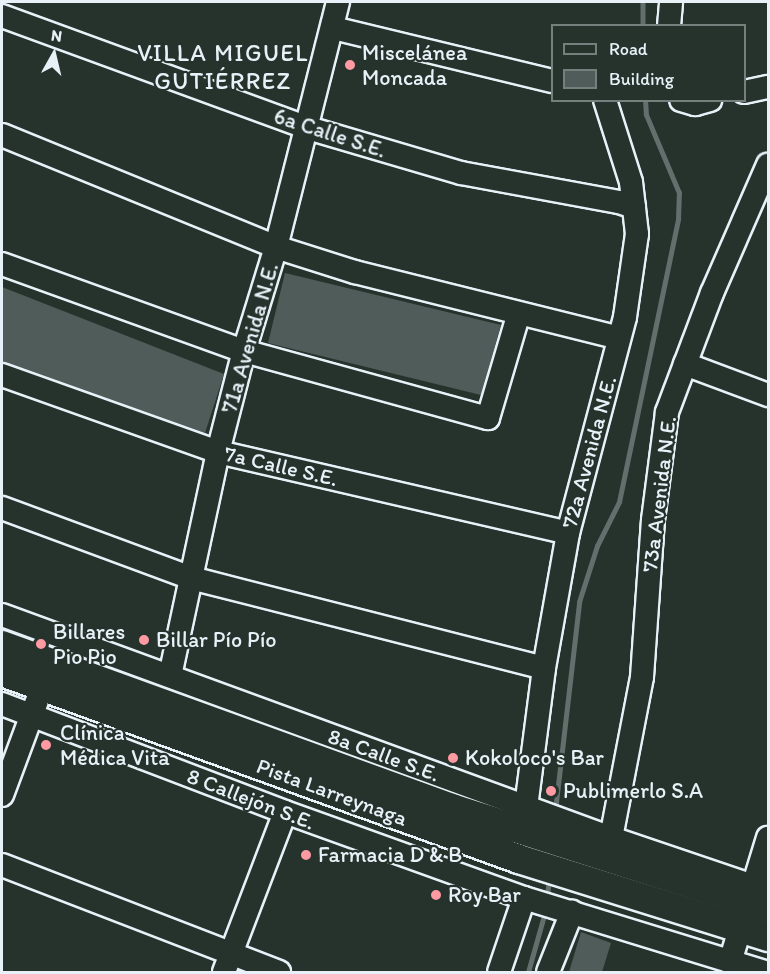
<!DOCTYPE html>
<html>
<head>
<meta charset="utf-8">
<style>
	body { margin:0 }
	#map { position:relative; width:770px; height:974px; overflow:hidden; background:#26332d; font-family:Itim,sans-serif }
	div>[style] { position:absolute }
	[style*='--x'] { left:calc(var(--x)*1px); top:calc(var(--y)*1px); width:calc(var(--w)*1px); rotate:calc(var(--a)*1deg) }
	.stream>* { height:4.5px; margin:-2.25px; padding:0 2.25px; transform-origin:2.25px; border-radius:2.25px; background:#636f6d }
	.building>* { inset:0; background:#505c59 }
	.roads { filter:drop-shadow(2px 0 #e8f1f8) drop-shadow(-2px 0 #e8f1f8) drop-shadow(0 2px #e8f1f8) drop-shadow(0 -2px #e8f1f8) }
	.minor>* { height:22px; margin:-11px; padding:0 11px; transform-origin:11px; border-radius:11px; background:#26332d }
	.major>* { height:28px; margin:-14px; padding:0 14px; transform-origin:14px; border-radius:14px; background:#26332d }
	.dots>* { width:16px; height:16px; translate:-50% -50%; box-sizing:border-box; border:3px solid #26332d; border-radius:50% }
	span { translate:-50% -50%; white-space:nowrap; text-align:center; line-height:1.15; -webkit-text-stroke:4.5px #26332d; paint-order:stroke }
	.poi-label { font-size:22px; color:#e8f1f8 }
	.left { translate:0 -50%; text-align:left }
	.street-label { font-size:22px; color:#e8f1f8 }
	.neighbourhood-label { font-size:24px; color:#e8f1f8; letter-spacing:1.5px }
	.frame { position:absolute; inset:0; border:3px solid #e8f1f8; pointer-events:none }
	.legend { position:absolute; left:551px; top:24px; width:195px; height:78px; box-sizing:border-box; background:#26332d; border:2px solid #747f7e; margin:0; padding:8px 10px; list-style:none; font-size:18px; color:#e8f1f8 }
	.legend li { display:flex; align-items:center; gap:12px; height:30px }
	.legend b { width:30px; border:2px solid #747f7e }
	.north { position:absolute; left:24px; top:24px; width:60px; height:60px; -webkit-text-stroke:4px #26332d; paint-order:stroke; rotate:8deg; font-size:16px; font-weight:700; line-height:24px; text-align:center; color:#e8f1f8 }
	.north::after { content:''; display:block; margin:auto; width:21px; height:27px; background:#e8f1f8; clip-path:polygon(50% 0,100% 100%,50% 72%,0 100%) }
</style>
</head>
<body>
<div id="map">
	<div class="stream">
		<i style="--x:643;--y:2;--w:24;--a:90"></i>
		<i style="--x:555;--y:811;--w:210;--a:-83.4"></i>
		<i style="--x:579;--y:602;--w:59;--a:-72.2"></i>
		<i style="--x:597;--y:546;--w:49;--a:-63.4"></i>
		<i style="--x:619;--y:502;--w:289;--a:-78.2"></i>
		<i style="--x:678;--y:219;--w:26;--a:-88"></i>
		<i style="--x:679;--y:193;--w:85;--a:-112.9"></i>
		<i style="--x:646;--y:115;--w:15;--a:-94"></i>
		<i style="--x:547;--y:897;--w:18;--a:-84"></i>
		<i style="--x:528;--y:972;--w:62;--a:-74.2"></i>
	</div>
	<div class="building">
		<i style="clip-path:polygon(285px 273px,501px 325px,481px 395px,268px 343px)"></i>
		<i style="clip-path:polygon(2px 287px,224px 374px,205px 433px,2px 362px)"></i>
		<i style="clip-path:polygon(581px 932px,611px 943px,602px 972px,569px 972px)"></i>
	</div>
	<div class="roads">
		<div class="minor">
			<i style="--x:2;--y:16;--w:326;--a:20.1"></i>
			<i style="--x:308;--y:128;--w:159;--a:16.4"></i>
			<i style="--x:461;--y:173;--w:161;--a:10.4"></i>
			<i style="--x:619;--y:202;--w:16;--a:18"></i>
			<i style="--x:669;--y:26;--w:24;--a:-85"></i>
			<i style="--x:333;--y:28;--w:225;--a:13.6"></i>
			<i style="--x:744;--y:92;--w:25;--a:-12"></i>
			<i style="--x:681;--y:100;--w:15;--a:16"></i>
			<i style="--x:695;--y:104;--w:16;--a:-15"></i>
			<i style="--x:2;--y:135;--w:296;--a:22.2"></i>
			<i style="--x:276;--y:247;--w:83;--a:17.6"></i>
			<i style="--x:355;--y:272;--w:272;--a:14"></i>
			<i style="--x:2;--y:264;--w:257;--a:19.8"></i>
			<i style="--x:244;--y:351;--w:253;--a:15.4"></i>
			<i style="--x:488;--y:418;--w:109;--a:-73.6"></i>
			<i style="--x:685;--y:364;--w:89;--a:20.5"></i>
			<i style="--x:2;--y:375;--w:229;--a:19.6"></i>
			<i style="--x:218;--y:452;--w:359;--a:13"></i>
			<i style="--x:2;--y:508;--w:202;--a:20.3"></i>
			<i style="--x:191;--y:578;--w:364;--a:14.3"></i>
			<i style="--x:2;--y:615;--w:649;--a:20.11"></i>
			<i style="--x:611;--y:838;--w:166;--a:18.7"></i>
			<i style="--x:170;--y:676;--w:229;--a:-77.9"></i>
			<i style="--x:218;--y:452;--w:104;--a:-75.6"></i>
			<i style="--x:244;--y:351;--w:109;--a:-72.9"></i>
			<i style="--x:276;--y:247;--w:253;--a:-75.8"></i>
			<i style="--x:2;--y:704;--w:303;--a:20.9"></i>
			<i style="--x:285;--y:812;--w:254;--a:19.8"></i>
			<i style="--x:524;--y:898;--w:252;--a:17.1"></i>
			<i style="--x:2;--y:795;--w:100;--a:-69.6"></i>
			<i style="--x:526;--y:807;--w:140;--a:-82.6"></i>
			<i style="--x:544;--y:668;--w:137;--a:-79.9"></i>
			<i style="--x:568;--y:533;--w:223;--a:-75.2"></i>
			<i style="--x:625;--y:317;--w:84;--a:-81.8"></i>
			<i style="--x:637;--y:234;--w:52;--a:-96.6"></i>
			<i style="--x:631;--y:182;--w:86;--a:-107.6"></i>
			<i style="--x:611;--y:838;--w:164;--a:-79.1"></i>
			<i style="--x:642;--y:677;--w:157;--a:-86"></i>
			<i style="--x:653;--y:520;--w:109;--a:-82.6"></i>
			<i style="--x:667;--y:412;--w:127;--a:-69.3"></i>
			<i style="--x:712;--y:293;--w:140;--a:-66.4"></i>
			<i style="--x:2;--y:865;--w:297;--a:21.1"></i>
			<i style="--x:730;--y:962;--w:130;--a:-73"></i>
			<i style="--x:224;--y:972;--w:171;--a:-69.1"></i>
			<i style="--x:499;--y:972;--w:78;--a:-71.3"></i>
			<i style="--x:548;--y:972;--w:65;--a:-68.2"></i>
		</div>
		<div class="major">
			<i style="--x:2;--y:645;--w:479;--a:19.9"></i>
			<i style="--x:452;--y:808;--w:332;--a:17.7"></i>
			<i style="--x:2;--y:672;--w:550;--a:19.89"></i>
			<i style="--x:519;--y:859;--w:261;--a:17.4"></i>
		</div>
	</div>
	<div class="dots">
		<i style="left:350px;top:65px;background:#ff9aa2"></i>
		<i style="left:144px;top:640px;background:#ff9aa2"></i>
		<i style="left:41px;top:644px;background:#ff9aa2"></i>
		<i style="left:46px;top:745px;background:#ff9aa2"></i>
		<i style="left:453px;top:758px;background:#ff9aa2"></i>
		<i style="left:551px;top:791px;background:#ff9aa2"></i>
		<i style="left:306px;top:855px;background:#ff9aa2"></i>
		<i style="left:436px;top:895px;background:#ff9aa2"></i>
	</div>
	<div class="poi-label">
		<span class="left" style="left:362px;top:65px">Miscelánea<br>Moncada</span>
		<span class="left" style="left:53px;top:644px">Billares<br>Pio Pio</span>
		<span class="left" style="left:156px;top:640px">Billar Pío Pío</span>
		<span class="left" style="left:60px;top:745px">Clínica<br>Médica Vita</span>
		<span class="left" style="left:465px;top:758px">Kokoloco's Bar</span>
		<span class="left" style="left:563px;top:791px">Publimerlo S.A</span>
		<span class="left" style="left:318px;top:855px">Farmacia D &amp; B</span>
		<span class="left" style="left:448px;top:895px">Roy Bar</span>
	</div>
	<div class="street-label">
		<span style="left:330px;top:133px;rotate:18deg">6a Calle S.E.</span>
		<span style="left:250px;top:338px;rotate:-74deg">71a Avenida N.E.</span>
		<span style="left:589px;top:452px;rotate:-75deg">72a Avenida N.E.</span>
		<span style="left:281px;top:466px;rotate:13deg">7a Calle S.E.</span>
		<span style="left:659px;top:494px;rotate:-83deg">73a Avenida N.E.</span>
		<span style="left:384px;top:755px;rotate:20deg">8a Calle S.E.</span>
		<span style="left:332px;top:792px;rotate:20deg">Pista Larreynaga</span>
		<span style="left:251px;top:799px;rotate:21deg">8 Callejón S.E.</span>
	</div>
	<div class="neighbourhood-label">
		<span style="left:223px;top:67px">VILLA MIGUEL<br>GUTIÉRREZ</span>
	</div>
	<div class="frame"></div>
	<ul class="legend">
	<li><b style="height:8px;background:#26332d"></b>Road</li>
	<li><b style="height:16px;background:#505c59"></b>Building</li>
	</ul>
	<div class="north">N</div>
</div>
</body>
</html>
